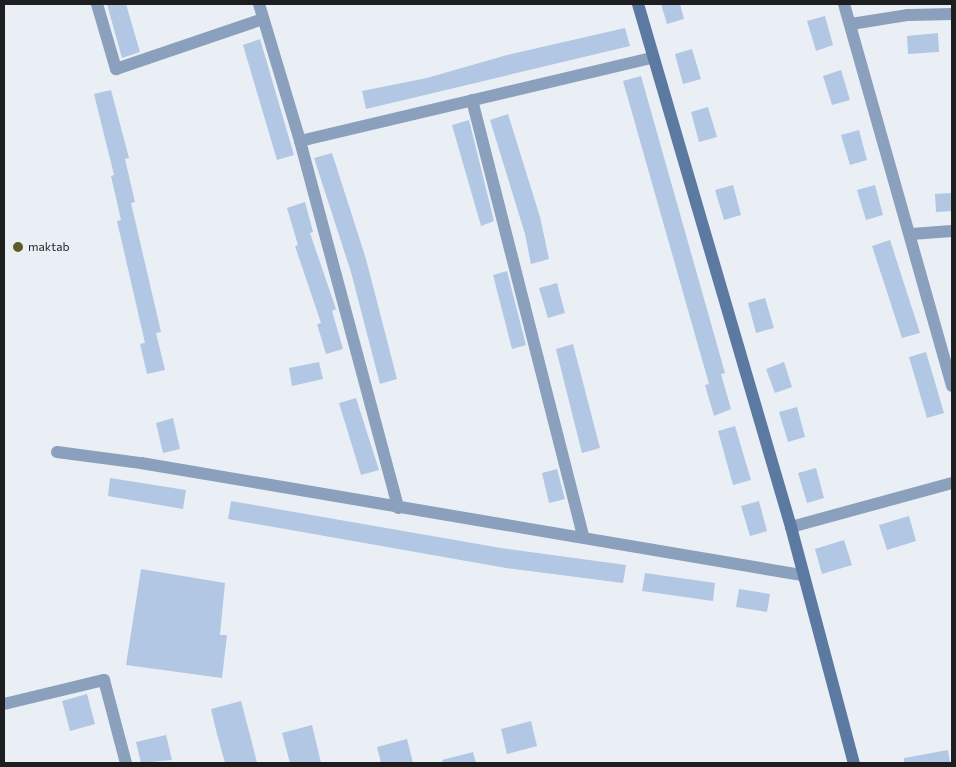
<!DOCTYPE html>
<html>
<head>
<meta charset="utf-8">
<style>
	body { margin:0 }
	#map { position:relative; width:956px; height:767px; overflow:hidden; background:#eaeff6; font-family:Commissioner,sans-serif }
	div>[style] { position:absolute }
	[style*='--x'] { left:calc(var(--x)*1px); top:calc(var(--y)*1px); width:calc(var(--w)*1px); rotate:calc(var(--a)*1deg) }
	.building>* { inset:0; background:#b2c7e3 }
	.street>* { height:12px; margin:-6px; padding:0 6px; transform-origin:6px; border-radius:6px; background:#8ba0bc }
	.secondary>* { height:12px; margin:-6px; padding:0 6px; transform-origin:6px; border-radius:6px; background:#5b79a1 }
	.dots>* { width:14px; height:14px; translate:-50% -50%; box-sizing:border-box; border:2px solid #eaeff6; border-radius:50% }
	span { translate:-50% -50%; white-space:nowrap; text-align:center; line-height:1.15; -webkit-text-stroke:4.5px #eaeff6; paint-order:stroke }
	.poi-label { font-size:12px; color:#1c1e20 }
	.left { translate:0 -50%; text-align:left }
	.frame { position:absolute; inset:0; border:5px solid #1c1e20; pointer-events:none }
</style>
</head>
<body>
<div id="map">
	<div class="building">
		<i style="clip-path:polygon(107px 4px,126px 4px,140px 52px,122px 58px)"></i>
		<i style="clip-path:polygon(661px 4px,680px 4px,684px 19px,667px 24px)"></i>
		<i style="clip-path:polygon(825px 16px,833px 45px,816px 51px,807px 21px)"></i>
		<i style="clip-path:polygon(625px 28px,630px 46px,366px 109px,362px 91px,427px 78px,507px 55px)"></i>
		<i style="clip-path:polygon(938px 33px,939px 52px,908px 54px,907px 36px)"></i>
		<i style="clip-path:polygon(260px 39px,294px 155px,277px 160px,243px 45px)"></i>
		<i style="clip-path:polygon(692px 49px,701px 79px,683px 84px,675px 54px)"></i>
		<i style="clip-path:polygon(841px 70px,850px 100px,832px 105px,823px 76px)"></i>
		<i style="clip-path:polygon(641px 76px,725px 373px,721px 374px,731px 409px,714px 416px,705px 385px,709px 384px,623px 81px)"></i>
		<i style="clip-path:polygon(111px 90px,129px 158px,125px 159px,135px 202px,131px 203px,161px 332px,156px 333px,165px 370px,147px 374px,140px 344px,145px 343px,117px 221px,121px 220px,111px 176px,114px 175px,94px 94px)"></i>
		<i style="clip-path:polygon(708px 107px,717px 137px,699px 142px,691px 112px)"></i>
		<i style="clip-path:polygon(508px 114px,540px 217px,549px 259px,531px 264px,525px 234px,490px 120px)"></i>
		<i style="clip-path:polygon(469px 120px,494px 221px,481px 226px,452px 125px)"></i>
		<i style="clip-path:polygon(859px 130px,867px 160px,850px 165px,841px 135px)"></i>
		<i style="clip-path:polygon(332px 153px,366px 259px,397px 379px,380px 384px,351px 272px,314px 158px)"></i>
		<i style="clip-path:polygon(733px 185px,741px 215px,724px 220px,715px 190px)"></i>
		<i style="clip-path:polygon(875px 185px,883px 215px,866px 220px,857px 190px)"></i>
		<i style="clip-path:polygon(952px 193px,952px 211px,936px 212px,935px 194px)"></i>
		<i style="clip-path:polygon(305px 202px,313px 232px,310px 233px,336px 309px,332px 311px,343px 349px,326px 354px,317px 324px,321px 323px,295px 246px,298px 245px,287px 208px)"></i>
		<i style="clip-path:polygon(890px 240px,920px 333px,902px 338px,872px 246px)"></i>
		<i style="clip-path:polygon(507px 271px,526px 345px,512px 349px,493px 275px)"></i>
		<i style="clip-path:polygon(557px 283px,565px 313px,548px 318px,539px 288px)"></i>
		<i style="clip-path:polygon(765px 298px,774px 328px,756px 333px,748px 303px)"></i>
		<i style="clip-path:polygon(573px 344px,600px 448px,582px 453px,556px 349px)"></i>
		<i style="clip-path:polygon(926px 352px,944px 413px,927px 418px,909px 357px)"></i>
		<i style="clip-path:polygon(319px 362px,323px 379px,292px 386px,289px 368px)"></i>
		<i style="clip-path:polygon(784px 362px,792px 387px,775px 393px,766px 369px)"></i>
		<i style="clip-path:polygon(356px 398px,379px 470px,361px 475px,339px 403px)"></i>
		<i style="clip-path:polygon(797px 407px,805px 437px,788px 442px,779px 412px)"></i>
		<i style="clip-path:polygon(173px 418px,180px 449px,163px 453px,156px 423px)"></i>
		<i style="clip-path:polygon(735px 426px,751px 480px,733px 485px,718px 431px)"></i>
		<i style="clip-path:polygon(816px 468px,824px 498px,807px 503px,798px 473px)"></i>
		<i style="clip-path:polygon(557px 469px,565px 499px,549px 503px,542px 473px)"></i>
		<i style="clip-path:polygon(110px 478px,186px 490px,183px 509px,108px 496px)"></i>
		<i style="clip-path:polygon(231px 501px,501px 548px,626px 565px,623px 583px,506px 568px,228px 519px)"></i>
		<i style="clip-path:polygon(759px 501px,767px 531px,750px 536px,741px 506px)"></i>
		<i style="clip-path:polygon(909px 516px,916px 541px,887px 550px,879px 525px)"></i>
		<i style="clip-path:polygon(844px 540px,852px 565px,822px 574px,815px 549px)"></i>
		<i style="clip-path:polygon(141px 569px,225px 583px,220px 635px,227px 635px,222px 678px,126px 665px)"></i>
		<i style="clip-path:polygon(645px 573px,715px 583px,713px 601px,642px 591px)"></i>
		<i style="clip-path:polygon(739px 589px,770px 594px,767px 612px,736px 607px)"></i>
		<i style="clip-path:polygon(87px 694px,95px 724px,70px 731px,62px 701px)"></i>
		<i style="clip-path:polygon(241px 701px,251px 739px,257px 763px,225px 763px,217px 734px,211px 709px)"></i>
		<i style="clip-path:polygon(531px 721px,537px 746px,507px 754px,501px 729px)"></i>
		<i style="clip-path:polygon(312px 725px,321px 763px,290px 763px,282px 733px)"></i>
		<i style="clip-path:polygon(166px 735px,172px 760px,141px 763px,136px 742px)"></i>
		<i style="clip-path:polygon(407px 739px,413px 763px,381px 763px,377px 747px)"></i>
		<i style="clip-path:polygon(948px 750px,950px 763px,904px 763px,904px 758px)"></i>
		<i style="clip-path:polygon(473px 752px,476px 763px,443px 763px,442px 760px)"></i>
	</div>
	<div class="street">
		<i style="--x:97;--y:4;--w:68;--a:73.7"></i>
		<i style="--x:116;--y:69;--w:155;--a:-18.8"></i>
		<i style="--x:259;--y:4;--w:143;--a:73.3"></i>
		<i style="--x:300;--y:141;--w:380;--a:75"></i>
		<i style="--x:844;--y:4;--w:397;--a:74.2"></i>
		<i style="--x:851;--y:24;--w:58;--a:-9"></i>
		<i style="--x:908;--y:15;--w:44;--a:-1.3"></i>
		<i style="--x:472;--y:100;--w:451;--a:75.7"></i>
		<i style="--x:300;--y:141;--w:362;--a:-13.3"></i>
		<i style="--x:911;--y:234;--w:41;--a:-4.2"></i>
		<i style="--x:57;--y:452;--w:85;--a:7.5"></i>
		<i style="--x:141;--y:463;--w:669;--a:9.63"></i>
		<i style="--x:791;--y:527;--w:167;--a:-15.3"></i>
		<i style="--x:4;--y:704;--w:103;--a:-13.5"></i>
		<i style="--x:104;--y:680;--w:86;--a:75.2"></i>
	</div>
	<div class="secondary">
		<i style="--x:638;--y:4;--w:545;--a:73.69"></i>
		<i style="--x:791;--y:527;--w:244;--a:75.1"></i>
	</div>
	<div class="dots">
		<i style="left:18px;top:247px;background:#5e5b27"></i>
	</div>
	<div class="poi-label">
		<span class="left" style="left:28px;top:247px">maktab</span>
	</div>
	<div class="frame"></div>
</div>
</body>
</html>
